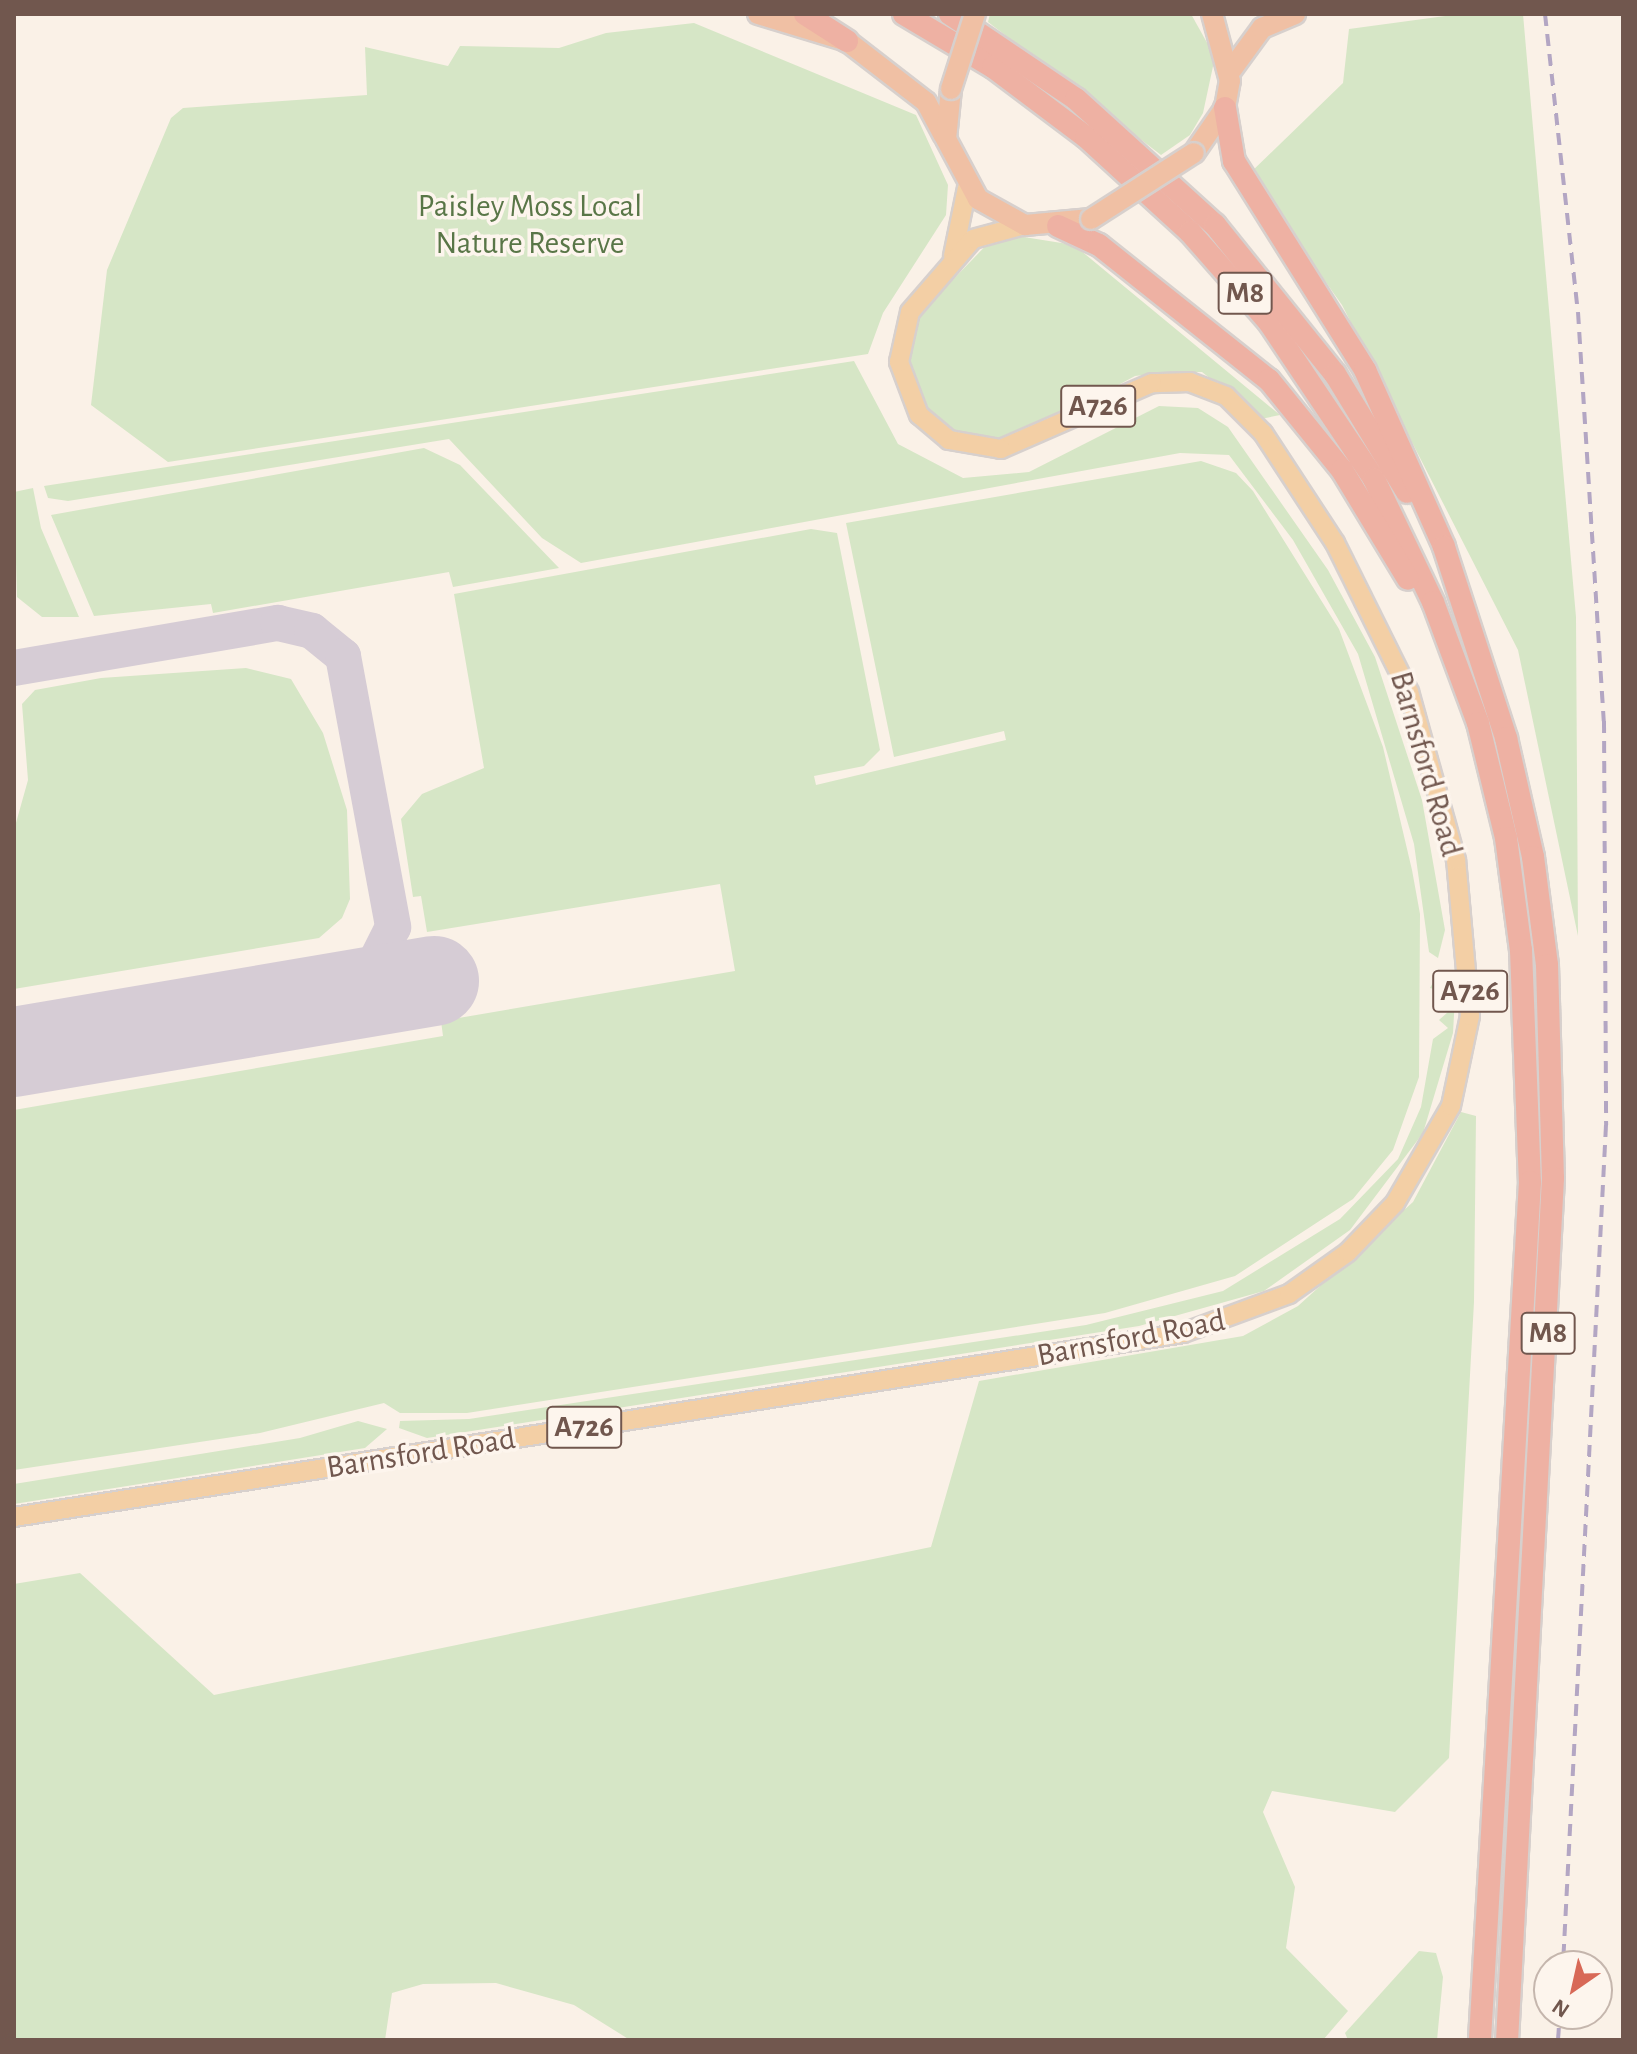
<!DOCTYPE html>
<html>
<head>
<meta charset="utf-8">
<style>
	body { margin:0 }
	#map { position:relative; width:1637px; height:2054px; overflow:hidden; background:#faf1e7; font-family:"Alegreya Sans",sans-serif }
	div>[style] { position:absolute }
	[style*='--x'] { left:calc(var(--x)*1px); top:calc(var(--y)*1px); width:calc(var(--w)*1px); rotate:calc(var(--a)*1deg) }
	.green>* { inset:0; background:#d6e6c6 }
	.taxiway>* { height:36px; margin:-18px; padding:0 18px; transform-origin:18px; border-radius:18px; background:#d6ccd5 }
	.runway>* { height:90px; margin:-45px; padding:0 45px; transform-origin:45px; border-radius:45px; background:#d6ccd5 }
	.roads { filter:drop-shadow(2px 0 #d7d0cd) drop-shadow(-2px 0 #d7d0cd) drop-shadow(0 2px #d7d0cd) drop-shadow(0 -2px #d7d0cd) }
	.primary>* { height:18px; margin:-9px; padding:0 9px; transform-origin:9px; border-radius:9px; background:#f3cfa5 }
	.trunk>* { height:20px; margin:-10px; padding:0 10px; transform-origin:10px; border-radius:10px; background:#f0c0a4 }
	.motorway>* { height:22px; margin:-11px; padding:0 11px; transform-origin:11px; border-radius:11px; background:#eeb1a3 }
	.rail>* { height:4px; margin-top:-2px; transform-origin:0; background:repeating-linear-gradient(90deg,#b3a6c3 0 12px,transparent 0 20px) }
	.bridges { filter:drop-shadow(2px 0 #d7d0cd) drop-shadow(-2px 0 #d7d0cd) drop-shadow(0 2px #d7d0cd) drop-shadow(0 -2px #d7d0cd) }
	.trunk-bridge>* { height:20px; margin:-10px; padding:0 10px; transform-origin:10px; border-radius:10px; background:#f0c0a4 }
	span { translate:-50% -50%; white-space:nowrap; text-align:center; line-height:1.15; -webkit-text-stroke:7px #fdf5ed; paint-order:stroke }
	.shield-label span { padding:2px 6px; background:#fdf5ed; border:2px solid; border-radius:6px; -webkit-text-stroke-width:0 }
	.shield-label { font-size:30px; color:#71574e; font-weight:700 }
	.park-label { font-size:32px; color:#597647 }
	.street-label { font-size:32px; color:#71574e }
	.frame { position:absolute; inset:0; border:16px solid #71574e; pointer-events:none }
	.north { position:absolute; left:1533px; top:1950px; width:80px; height:80px; box-sizing:border-box; background:#fdf5ed; border:2px solid #c5b6ad; border-radius:50%; rotate:214deg; font-size:22px; font-weight:700; line-height:32px; text-align:center; color:#71574e }
	.north::after { content:''; display:block; margin:auto; width:28px; height:36px; background:#d86957; clip-path:polygon(50% 0,100% 100%,50% 72%,0 100%) }
</style>
</head>
<body>
<div id="map">
	<div class="green">
		<i style="clip-path:polygon(990px 14px,1191px 14px,1215px 57px,1203px 113px,1190px 135px,1161px 155px,988px 22px)"></i>
		<i style="clip-path:polygon(1460px 14px,1523px 14px,1576px 617px,1578px 936px,1518px 650px,1342px 305px,1249px 174px,1343px 83px,1349px 29px)"></i>
		<i style="clip-path:polygon(694px 23px,916px 115px,948px 185px,946px 215px,883px 313px,868px 354px,168px 462px,91px 405px,107px 270px,171px 118px,183px 108px,367px 95px,365px 47px,448px 66px,460px 46px,559px 48px,606px 33px)"></i>
		<i style="clip-path:polygon(998px 233px,1074px 245px,1280px 415px,1261px 419px,1202px 372px,1169px 372px,1135px 376px,1022px 437px,987px 443px,933px 422px,907px 375px,907px 347px,918px 316px)"></i>
		<i style="clip-path:polygon(854px 361px,898px 444px,963px 478px,1029px 472px,1159px 406px,1198px 408px,1228px 427px,1328px 570px,1375px 657px,1422px 800px,1445px 930px,1438px 958px,1429px 952px,1414px 844px,1358px 654px,1293px 540px,1229px 455px,1180px 453px,581px 563px,542px 538px,449px 439px,68px 501px,48px 498px,44px 486px)"></i>
		<i style="clip-path:polygon(424px 448px,460px 465px,559px 568px,453px 587px,449px 572px,213px 613px,211px 604px,94px 616px,51px 515px)"></i>
		<i style="clip-path:polygon(1201px 461px,1236px 473px,1253px 491px,1339px 629px,1383px 747px,1412px 870px,1420px 914px,1419px 1077px,1393px 1150px,1353px 1199px,1235px 1276px,1105px 1313px,467px 1413px,400px 1413px,384px 1403px,260px 1433px,14px 1470px,14px 1110px,443px 1036px,441px 1021px,735px 971px,720px 884px,427px 932px,421px 896px,413px 897px,401px 819px,422px 794px,484px 768px,454px 594px,811px 529px,837px 533px,880px 750px,864px 766px,814px 776px,816px 785px,1006px 740px,1004px 731px,894px 757px,846px 523px)"></i>
		<i style="clip-path:polygon(33px 488px,41px 528px,79px 617px,42px 617px,17px 597px,14px 492px)"></i>
		<i style="clip-path:polygon(246px 668px,291px 679px,323px 733px,347px 810px,350px 899px,342px 918px,319px 938px,14px 989px,14px 830px,28px 780px,22px 704px,35px 690px,101px 678px)"></i>
		<i style="clip-path:polygon(1440px 970px,1455px 997px,1453px 1033px,1423px 1133px,1350px 1230px,1264px 1291px,1139px 1326px,427px 1438px,399px 1428px,400px 1421px,469px 1419px,1086px 1325px,1223px 1291px,1340px 1219px,1398px 1159px,1421px 1107px,1433px 1039px,1448px 1028px,1439px 1020px,1448px 1012px,1448px 993px,1430px 988px)"></i>
		<i style="clip-path:polygon(1461px 1112px,1476px 1116px,1474px 1302px,1449px 1758px,1395px 1812px,1272px 1791px,1263px 1812px,1295px 1887px,1286px 1948px,1348px 2011px,1323px 2040px,630px 2040px,574px 2005px,496px 1983px,423px 1984px,392px 1993px,385px 2040px,14px 2040px,14px 1584px,80px 1573px,214px 1695px,931px 1547px,979px 1381px,1243px 1336px,1298px 1306px,1413px 1202px)"></i>
		<i style="clip-path:polygon(358px 1421px,387px 1429px,365px 1448px,14px 1504px,14px 1484px,300px 1438px)"></i>
		<i style="clip-path:polygon(1419px 1951px,1436px 1953px,1443px 1977px,1437px 2040px,1348px 2040px,1345px 2033px)"></i>
	</div>
	<div class="taxiway">
		<i style="--x:14;--y:668;--w:268;--a:-9.7"></i>
		<i style="--x:278;--y:623;--w:35;--a:13"></i>
		<i style="--x:312;--y:631;--w:40;--a:39"></i>
		<i style="--x:343;--y:656;--w:276;--a:79.5"></i>
		<i style="--x:393;--y:927;--w:54;--a:116.6"></i>
		<i style="--x:369;--y:975;--w:44;--a:148.1"></i>
	</div>
	<div class="runway">
		<i style="--x:14;--y:1052;--w:426;--a:-9.6"></i>
	</div>
	<div class="roads">
		<div class="primary">
			<i style="--x:953;--y:256;--w:69;--a:-78.4"></i>
			<i style="--x:14;--y:1517;--w:1183;--a:-8.94"></i>
			<i style="--x:1183;--y:1333;--w:113;--a:-20.2"></i>
			<i style="--x:1289;--y:1294;--w:72;--a:-35.4"></i>
			<i style="--x:1348;--y:1252;--w:68;--a:-46.2"></i>
			<i style="--x:1395;--y:1203;--w:112;--a:-60"></i>
			<i style="--x:1451;--y:1106;--w:92;--a:-78.1"></i>
			<i style="--x:1470;--y:1016;--w:157;--a:-95.1"></i>
			<i style="--x:1456;--y:860;--w:174;--a:-105.6"></i>
			<i style="--x:1409;--y:692;--w:166;--a:-116.4"></i>
			<i style="--x:1335;--y:543;--w:131;--a:-123.2"></i>
			<i style="--x:1263;--y:433;--w:52;--a:-135"></i>
			<i style="--x:1226;--y:396;--w:39;--a:-159"></i>
			<i style="--x:1190;--y:382;--w:38;--a:178"></i>
			<i style="--x:1152;--y:383;--w:165;--a:156.4"></i>
			<i style="--x:1001;--y:449;--w:53;--a:-170.2"></i>
			<i style="--x:949;--y:440;--w:39;--a:-140"></i>
			<i style="--x:919;--y:415;--w:57;--a:-110.7"></i>
			<i style="--x:899;--y:362;--w:51;--a:-77.6"></i>
			<i style="--x:910;--y:312;--w:96;--a:-49.2"></i>
			<i style="--x:973;--y:239;--w:54;--a:-15.1"></i>
		</div>
		<div class="trunk">
			<i style="--x:758;--y:14;--w:93;--a:16.9"></i>
			<i style="--x:847;--y:41;--w:100;--a:37.7"></i>
			<i style="--x:926;--y:102;--w:38;--a:62"></i>
			<i style="--x:1232;--y:69;--w:51;--a:-53.8"></i>
			<i style="--x:1262;--y:28;--w:36;--a:-23"></i>
			<i style="--x:951;--y:89;--w:50;--a:95.7"></i>
			<i style="--x:946;--y:139;--w:68;--a:61.9"></i>
			<i style="--x:978;--y:199;--w:54;--a:29"></i>
			<i style="--x:1025;--y:225;--w:66;--a:-5.2"></i>
			<i style="--x:1194;--y:153;--w:55;--a:-55.4"></i>
			<i style="--x:1225;--y:108;--w:27;--a:-80"></i>
			<i style="--x:1230;--y:81;--w:69;--a:-105"></i>
		</div>
		<div class="motorway">
			<i style="--x:805;--y:14;--w:50;--a:32.7"></i>
			<i style="--x:904;--y:14;--w:104;--a:30.8"></i>
			<i style="--x:993;--y:67;--w:116;--a:37"></i>
			<i style="--x:1086;--y:137;--w:141;--a:42.4"></i>
			<i style="--x:1190;--y:232;--w:120;--a:48.7"></i>
			<i style="--x:1269;--y:322;--w:189;--a:56.2"></i>
			<i style="--x:1374;--y:479;--w:136;--a:64.4"></i>
			<i style="--x:1433;--y:602;--w:129;--a:69.6"></i>
			<i style="--x:1478;--y:723;--w:118;--a:76.3"></i>
			<i style="--x:1506;--y:838;--w:113;--a:82.4"></i>
			<i style="--x:1521;--y:950;--w:232;--a:87.8"></i>
			<i style="--x:1530;--y:1182;--w:859;--a:93.34"></i>
			<i style="--x:950;--y:14;--w:152;--a:34"></i>
			<i style="--x:1076;--y:99;--w:188;--a:42.2"></i>
			<i style="--x:1215;--y:225;--w:191;--a:51.2"></i>
			<i style="--x:1335;--y:374;--w:138;--a:58.6"></i>
			<i style="--x:1225;--y:108;--w:54;--a:80.4"></i>
			<i style="--x:1234;--y:161;--w:247;--a:57.9"></i>
			<i style="--x:1365;--y:370;--w:194;--a:65.9"></i>
			<i style="--x:1444;--y:547;--w:201;--a:72"></i>
			<i style="--x:1506;--y:738;--w:122;--a:77.2"></i>
			<i style="--x:1533;--y:857;--w:109;--a:82.6"></i>
			<i style="--x:1547;--y:965;--w:213;--a:88.4"></i>
			<i style="--x:1553;--y:1178;--w:863;--a:93.05"></i>
			<i style="--x:1058;--y:226;--w:45;--a:24.9"></i>
			<i style="--x:1099;--y:245;--w:217;--a:38.5"></i>
			<i style="--x:1269;--y:380;--w:116;--a:51"></i>
			<i style="--x:1342;--y:470;--w:127;--a:58.8"></i>
		</div>
	</div>
	<div class="rail">
		<i style="--x:1545;--y:14;--w:300;--a:83.7"></i>
		<i style="--x:1578;--y:312;--w:410;--a:86.4"></i>
		<i style="--x:1604;--y:721;--w:404;--a:89.7"></i>
		<i style="--x:1606;--y:1125;--w:842;--a:92.93"></i>
		<i style="--x:1558;--y:2040;--w:26;--a:-86"></i>
	</div>
	<div class="bridges">
		<div class="trunk-bridge">
			<i style="--x:951;--y:89;--w:79;--a:-72.3"></i>
			<i style="--x:1091;--y:219;--w:122;--a:-32.7"></i>
		</div>
	</div>
	<div class="shield-label">
		<span style="left:1245px;top:293px">M8</span>
		<span style="left:1098px;top:406px">A726</span>
		<span style="left:1470px;top:991px">A726</span>
		<span style="left:1548px;top:1333px">M8</span>
		<span style="left:584px;top:1427px">A726</span>
	</div>
	<div class="park-label">
		<span style="left:530px;top:225px">Paisley Moss Local<br>Nature Reserve</span>
	</div>
	<div class="street-label">
		<span style="left:1426px;top:764px;rotate:74deg">Barnsford Road</span>
		<span style="left:1131px;top:1338px;rotate:-11deg">Barnsford Road</span>
		<span style="left:421px;top:1453px;rotate:-9deg">Barnsford Road</span>
	</div>
	<div class="frame"></div>
	<div class="north">N</div>
</div>
</body>
</html>
